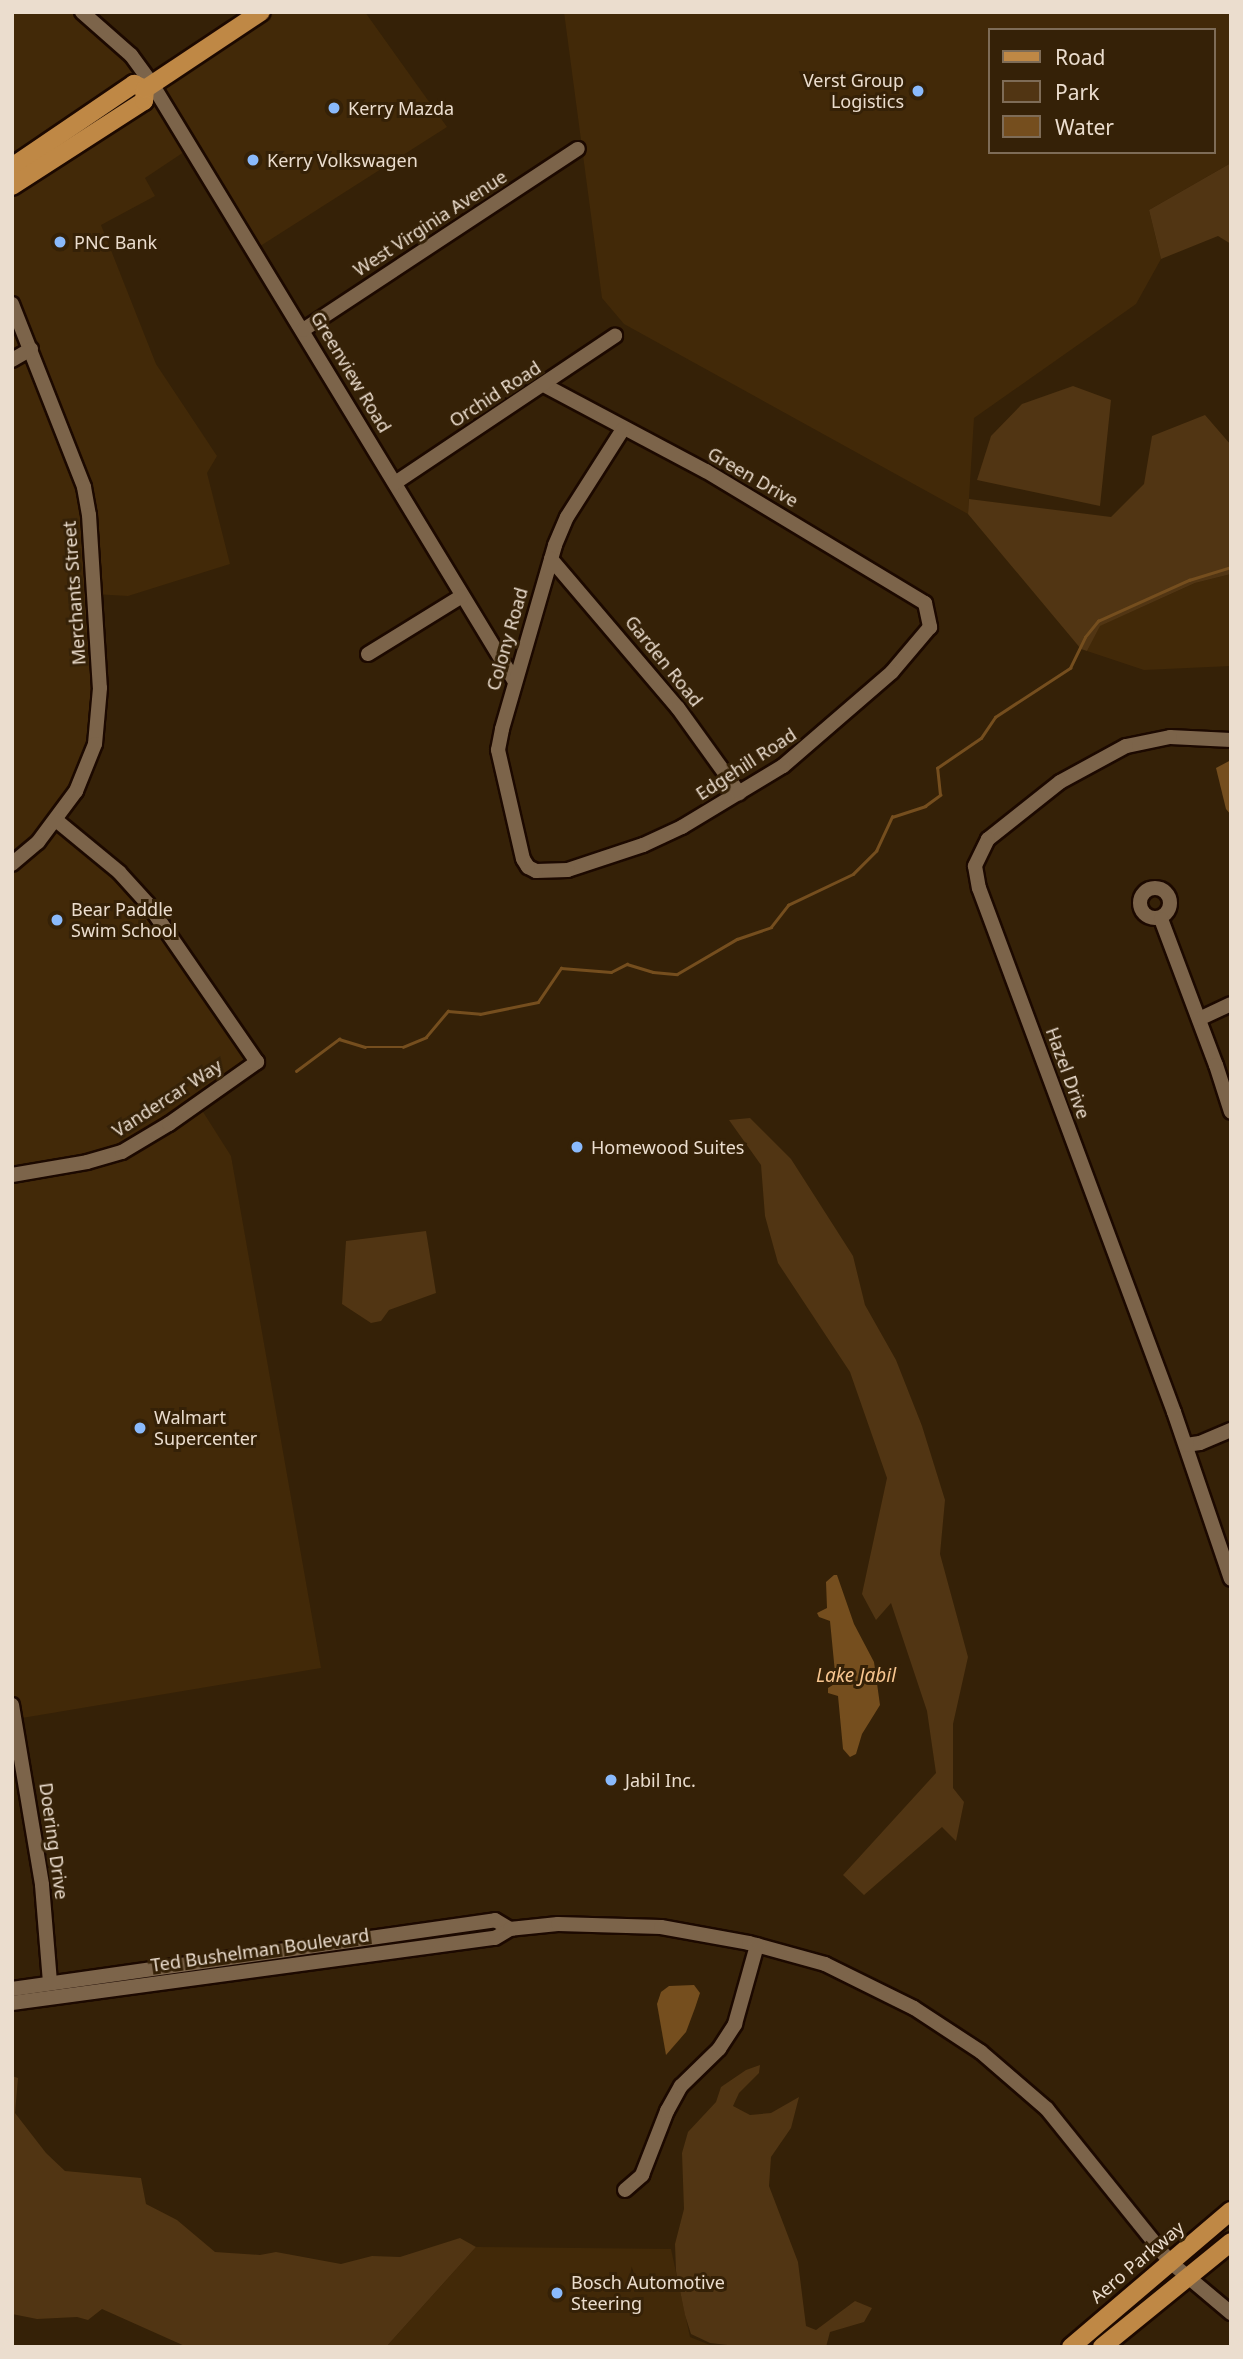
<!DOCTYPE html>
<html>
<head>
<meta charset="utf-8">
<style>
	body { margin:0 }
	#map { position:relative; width:1243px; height:2359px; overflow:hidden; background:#352107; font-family:"Noto Sans",sans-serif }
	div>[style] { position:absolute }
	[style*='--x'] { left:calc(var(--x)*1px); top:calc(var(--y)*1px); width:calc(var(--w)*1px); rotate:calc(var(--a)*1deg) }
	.built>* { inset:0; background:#422908 }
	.green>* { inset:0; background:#513513 }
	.water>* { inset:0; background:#754e1e }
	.stream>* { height:2.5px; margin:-1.25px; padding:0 1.25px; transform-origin:1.25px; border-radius:1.25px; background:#754e1e }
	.roads { filter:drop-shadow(2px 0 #1c0900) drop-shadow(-2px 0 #1c0900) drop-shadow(0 2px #1c0900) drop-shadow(0 -2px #1c0900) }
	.minor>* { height:14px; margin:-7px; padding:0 7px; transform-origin:7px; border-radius:7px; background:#7c644a }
	.minor>.ring { margin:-7px; padding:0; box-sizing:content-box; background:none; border:14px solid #7c644a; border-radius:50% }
	.major>* { height:18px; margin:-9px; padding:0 9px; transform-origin:9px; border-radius:9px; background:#bf8845 }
	.dots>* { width:19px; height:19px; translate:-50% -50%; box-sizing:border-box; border:4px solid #352107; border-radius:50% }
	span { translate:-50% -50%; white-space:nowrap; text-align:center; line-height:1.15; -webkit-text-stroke:6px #352107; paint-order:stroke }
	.poi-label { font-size:18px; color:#ebddce }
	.right { translate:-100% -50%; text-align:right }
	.left { translate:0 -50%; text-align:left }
	.street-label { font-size:18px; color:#ebddce }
	.water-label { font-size:19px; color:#f7c58f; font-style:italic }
	.frame { position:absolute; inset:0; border:14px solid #ebddce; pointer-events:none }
	.legend { position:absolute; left:988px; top:28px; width:228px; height:126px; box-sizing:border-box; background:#352107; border:2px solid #7e6c57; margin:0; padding:9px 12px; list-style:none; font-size:21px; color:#ebddce }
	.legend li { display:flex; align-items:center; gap:14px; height:35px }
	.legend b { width:35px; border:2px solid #7e6c57 }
</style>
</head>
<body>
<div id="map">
	<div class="built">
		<i style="clip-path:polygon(12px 12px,82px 12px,152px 84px,261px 12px,365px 12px,447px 127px,254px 250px,190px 148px,145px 178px,155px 196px,101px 225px,156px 364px,217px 456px,207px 473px,230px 564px,128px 596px,94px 594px,99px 720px,57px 820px,119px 872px,257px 1062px,198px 1104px,231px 1156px,321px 1668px,16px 1719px,12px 1705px)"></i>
		<i style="clip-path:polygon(evenodd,564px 12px,1231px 12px,1231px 163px,1149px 210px,1161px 259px,1136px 304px,974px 418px,968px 514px,624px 324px,602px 298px,564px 12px,989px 30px,1213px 30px,1213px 152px,989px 152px,989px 30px)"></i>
		<i style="clip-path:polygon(1231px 574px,1231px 666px,1144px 670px,1087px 651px,1099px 626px,1195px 583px)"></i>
		<i style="clip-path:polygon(476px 2247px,671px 2249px,690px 2337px,715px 2347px,386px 2347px)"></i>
	</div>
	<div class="green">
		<i style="clip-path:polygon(1231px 163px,1231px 244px,1218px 236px,1161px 259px,1149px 210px)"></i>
		<i style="clip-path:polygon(1073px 386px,1111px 400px,1100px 506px,977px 480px,991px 436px,1022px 404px)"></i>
		<i style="clip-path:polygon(1205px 415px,1231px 445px,1231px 574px,1195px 583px,1100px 626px,1087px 651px,1081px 649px,968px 514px,969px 499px,1111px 517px,1144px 484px,1152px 436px)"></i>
		<i style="clip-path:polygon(750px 1118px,791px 1159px,853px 1256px,865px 1305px,896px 1360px,922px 1426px,945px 1500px,940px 1554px,968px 1657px,953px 1724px,953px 1788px,964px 1802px,956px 1841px,942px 1827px,864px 1895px,843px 1875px,936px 1773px,927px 1711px,891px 1603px,876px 1620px,862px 1594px,887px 1478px,850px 1372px,778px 1263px,765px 1216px,761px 1165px,729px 1120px)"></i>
		<i style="clip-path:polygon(426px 1231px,436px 1293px,389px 1310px,381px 1321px,371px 1323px,342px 1304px,346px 1241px)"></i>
		<i style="clip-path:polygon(760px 2065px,759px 2073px,739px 2093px,733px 2106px,750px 2115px,771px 2113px,799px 2097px,791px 2128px,771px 2157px,769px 2186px,798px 2262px,806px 2326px,816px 2330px,855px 2301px,872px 2308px,864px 2322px,830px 2332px,826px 2347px,745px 2347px,710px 2343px,691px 2334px,685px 2315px,676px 2271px,675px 2244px,684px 2209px,682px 2153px,688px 2132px,716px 2102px,721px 2087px,746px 2070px)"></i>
		<i style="clip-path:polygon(12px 2076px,18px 2078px,15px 2113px,46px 2153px,65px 2171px,141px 2178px,146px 2204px,177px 2220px,215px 2252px,260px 2255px,276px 2252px,341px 2264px,372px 2256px,400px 2257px,460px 2238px,476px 2247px,386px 2347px,187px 2347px,102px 2309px,88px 2320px,77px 2317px,37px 2319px,12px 2314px)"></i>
	</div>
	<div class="water">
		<i style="clip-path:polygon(1231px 760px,1231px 815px,1226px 809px,1216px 768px)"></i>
		<i style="clip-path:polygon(834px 1575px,837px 1575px,854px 1624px,874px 1662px,880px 1705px,862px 1734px,856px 1754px,850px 1757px,843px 1749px,838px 1696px,828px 1693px,828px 1688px,836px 1683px,830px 1621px,819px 1617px,817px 1613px,827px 1608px,826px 1582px)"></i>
		<i style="clip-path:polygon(694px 1985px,700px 1993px,695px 2008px,686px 2032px,666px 2055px,657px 2004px,661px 1992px,669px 1986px)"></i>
	</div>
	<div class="stream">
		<i style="--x:296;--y:1071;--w:54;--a:-36.7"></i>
		<i style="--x:339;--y:1039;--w:27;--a:17"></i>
		<i style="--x:365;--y:1047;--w:38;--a:0"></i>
		<i style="--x:403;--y:1047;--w:25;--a:-23"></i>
		<i style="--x:426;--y:1037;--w:34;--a:-50"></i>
		<i style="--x:448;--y:1011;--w:32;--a:5"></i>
		<i style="--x:480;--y:1014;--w:59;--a:-11.7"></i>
		<i style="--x:538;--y:1002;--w:41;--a:-55.9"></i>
		<i style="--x:561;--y:968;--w:50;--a:4.6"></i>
		<i style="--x:611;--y:972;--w:18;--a:-27"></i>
		<i style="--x:627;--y:964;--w:27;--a:17"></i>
		<i style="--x:653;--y:972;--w:24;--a:5"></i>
		<i style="--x:677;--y:974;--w:69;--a:-30.3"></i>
		<i style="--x:737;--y:939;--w:36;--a:-19"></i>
		<i style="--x:771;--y:927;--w:28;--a:-52"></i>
		<i style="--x:788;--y:905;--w:72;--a:-25.5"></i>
		<i style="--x:853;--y:874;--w:33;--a:-45"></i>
		<i style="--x:876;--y:851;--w:38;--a:-65"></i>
		<i style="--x:892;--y:817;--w:35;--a:-18"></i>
		<i style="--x:925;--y:806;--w:19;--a:-36"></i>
		<i style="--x:940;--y:795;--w:27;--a:-96"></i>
		<i style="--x:937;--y:768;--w:53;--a:-34.3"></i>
		<i style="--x:981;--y:738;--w:25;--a:-56"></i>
		<i style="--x:995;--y:717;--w:90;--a:-33.2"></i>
		<i style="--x:1070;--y:668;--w:34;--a:-64"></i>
		<i style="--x:1085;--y:637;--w:21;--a:-51"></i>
		<i style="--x:1098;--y:621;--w:100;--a:-24.3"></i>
		<i style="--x:1189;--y:580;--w:44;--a:-17.2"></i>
	</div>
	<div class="roads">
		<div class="minor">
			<i style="--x:82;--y:12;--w:65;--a:41.3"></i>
			<i style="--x:131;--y:55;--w:36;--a:54"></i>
			<i style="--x:152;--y:84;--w:697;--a:58.73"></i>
			<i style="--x:12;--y:304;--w:197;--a:68.5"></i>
			<i style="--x:84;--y:487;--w:28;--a:80"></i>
			<i style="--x:89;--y:515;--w:173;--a:86.4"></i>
			<i style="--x:100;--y:688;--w:56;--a:95.1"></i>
			<i style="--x:95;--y:744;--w:51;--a:112"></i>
			<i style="--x:76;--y:791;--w:64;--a:126.7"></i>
			<i style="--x:38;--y:842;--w:34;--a:140"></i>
			<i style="--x:303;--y:330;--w:329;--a:-33.4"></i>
			<i style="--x:12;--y:360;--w:22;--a:-30"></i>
			<i style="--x:544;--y:385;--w:183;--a:28"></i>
			<i style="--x:706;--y:471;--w:256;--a:31.1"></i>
			<i style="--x:925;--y:603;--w:25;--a:78"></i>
			<i style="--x:930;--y:627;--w:59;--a:130.2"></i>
			<i style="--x:892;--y:672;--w:144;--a:139.2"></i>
			<i style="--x:783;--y:766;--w:118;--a:148.9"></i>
			<i style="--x:682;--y:827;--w:43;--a:155.2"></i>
			<i style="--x:643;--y:845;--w:79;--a:161.6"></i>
			<i style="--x:568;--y:870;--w:32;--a:178"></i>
			<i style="--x:536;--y:871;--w:9;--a:-153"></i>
			<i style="--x:528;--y:867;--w:9;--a:-122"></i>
			<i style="--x:523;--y:859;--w:112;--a:-102.9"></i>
			<i style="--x:498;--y:750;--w:21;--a:-79"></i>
			<i style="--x:502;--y:729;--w:191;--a:-73.9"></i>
			<i style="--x:555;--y:545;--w:30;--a:-67"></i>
			<i style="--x:567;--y:517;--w:104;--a:-57.5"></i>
			<i style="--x:395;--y:483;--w:265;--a:-33.8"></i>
			<i style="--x:551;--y:559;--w:196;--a:49.6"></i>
			<i style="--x:678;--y:708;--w:105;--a:54.3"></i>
			<i style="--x:368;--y:654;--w:110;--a:-31.7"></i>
			<i style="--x:1231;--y:740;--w:61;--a:-177.2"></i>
			<i style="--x:1170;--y:737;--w:45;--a:168.4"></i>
			<i style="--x:1126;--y:746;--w:75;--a:151.4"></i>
			<i style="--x:1060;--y:782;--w:92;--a:141.6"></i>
			<i style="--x:988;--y:839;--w:30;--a:116"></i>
			<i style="--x:975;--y:866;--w:22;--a:80"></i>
			<i style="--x:979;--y:888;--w:559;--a:69.59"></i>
			<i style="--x:1174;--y:1412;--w:176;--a:71.2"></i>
			<i class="ring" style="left:1140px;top:888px;width:16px;height:16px"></i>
			<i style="--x:1161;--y:919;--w:156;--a:69.4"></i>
			<i style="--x:1216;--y:1065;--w:49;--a:72.3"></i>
			<i style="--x:1199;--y:1019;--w:35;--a:-25"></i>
			<i style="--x:12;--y:1175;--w:76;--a:-9.8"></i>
			<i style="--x:87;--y:1162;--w:36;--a:-16"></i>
			<i style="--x:122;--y:1152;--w:55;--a:-30.8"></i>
			<i style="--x:169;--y:1124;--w:108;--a:-35.2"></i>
			<i style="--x:257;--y:1062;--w:192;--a:-124.6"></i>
			<i style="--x:148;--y:904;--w:43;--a:-132.2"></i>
			<i style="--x:119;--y:872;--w:82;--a:-140.5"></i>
			<i style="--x:1186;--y:1445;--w:14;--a:-8"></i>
			<i style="--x:1200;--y:1443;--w:34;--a:-23"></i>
			<i style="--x:12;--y:1705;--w:182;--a:80.5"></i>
			<i style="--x:42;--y:1885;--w:98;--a:85.3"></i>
			<i style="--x:12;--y:1989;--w:488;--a:-8.1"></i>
			<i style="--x:495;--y:1920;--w:17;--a:31"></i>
			<i style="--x:12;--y:2003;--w:487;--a:-7.7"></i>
			<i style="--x:495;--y:1938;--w:17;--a:-31"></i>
			<i style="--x:510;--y:1929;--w:48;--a:-5.9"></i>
			<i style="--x:558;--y:1924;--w:103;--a:1.7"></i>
			<i style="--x:661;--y:1927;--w:89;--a:10.3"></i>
			<i style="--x:749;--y:1943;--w:79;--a:15.4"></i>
			<i style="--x:825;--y:1964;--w:99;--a:26.3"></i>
			<i style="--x:914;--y:2008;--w:80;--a:33.3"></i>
			<i style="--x:981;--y:2052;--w:87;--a:40.8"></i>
			<i style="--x:1047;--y:2109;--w:195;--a:51.2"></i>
			<i style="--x:1169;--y:2261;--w:81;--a:40"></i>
			<i style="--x:625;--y:2190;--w:23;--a:-41"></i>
			<i style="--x:642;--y:2175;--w:69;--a:-68.7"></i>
			<i style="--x:667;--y:2111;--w:29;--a:-61"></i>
			<i style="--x:681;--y:2086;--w:53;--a:-44.2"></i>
			<i style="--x:719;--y:2049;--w:30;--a:-57"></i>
			<i style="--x:735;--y:2024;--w:82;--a:-74.4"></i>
		</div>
		<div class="major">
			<i style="--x:12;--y:167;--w:148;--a:-34.2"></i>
			<i style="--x:134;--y:84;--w:12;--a:24"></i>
			<i style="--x:12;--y:186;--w:157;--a:-32.8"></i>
			<i style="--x:144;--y:101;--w:12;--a:-85"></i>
			<i style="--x:145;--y:89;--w:139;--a:-33.6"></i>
			<i style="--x:1071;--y:2347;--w:210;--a:-40.4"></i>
			<i style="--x:1102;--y:2347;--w:166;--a:-39.1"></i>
		</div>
	</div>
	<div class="dots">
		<i style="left:918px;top:91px;background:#8abafc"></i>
		<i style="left:334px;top:108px;background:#8abafc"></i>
		<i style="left:253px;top:160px;background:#8abafc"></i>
		<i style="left:60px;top:242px;background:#8abafc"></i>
		<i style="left:57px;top:920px;background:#8abafc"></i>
		<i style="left:577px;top:1147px;background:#8abafc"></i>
		<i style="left:140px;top:1428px;background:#8abafc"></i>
		<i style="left:611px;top:1780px;background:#8abafc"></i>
		<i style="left:557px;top:2293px;background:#8abafc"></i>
	</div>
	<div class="poi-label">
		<span class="right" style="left:904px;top:91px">Verst Group<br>Logistics</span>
		<span class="left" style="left:348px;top:108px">Kerry Mazda</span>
		<span class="left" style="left:267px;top:160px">Kerry Volkswagen</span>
		<span class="left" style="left:74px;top:242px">PNC Bank</span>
		<span class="left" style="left:71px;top:920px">Bear Paddle<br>Swim School</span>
		<span class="left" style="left:591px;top:1147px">Homewood Suites</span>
		<span class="left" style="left:154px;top:1428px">Walmart<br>Supercenter</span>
		<span class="left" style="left:625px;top:1780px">Jabil Inc.</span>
		<span class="left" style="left:571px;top:2293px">Bosch Automotive<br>Steering</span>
	</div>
	<div class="street-label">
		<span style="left:430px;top:223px;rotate:-33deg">West Virginia Avenue</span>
		<span style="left:351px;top:372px;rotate:59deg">Greenview Road</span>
		<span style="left:495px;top:394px;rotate:-33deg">Orchid Road</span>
		<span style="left:753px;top:477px;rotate:30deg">Green Drive</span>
		<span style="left:74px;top:593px;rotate:-94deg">Merchants Street</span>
		<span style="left:507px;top:639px;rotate:-74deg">Colony Road</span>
		<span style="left:664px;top:661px;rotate:51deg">Garden Road</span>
		<span style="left:746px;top:764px;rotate:-33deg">Edgehill Road</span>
		<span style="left:1068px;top:1073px;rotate:70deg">Hazel Drive</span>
		<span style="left:167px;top:1098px;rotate:-33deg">Vandercar Way</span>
		<span style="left:54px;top:1841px;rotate:82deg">Doering Drive</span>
		<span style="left:260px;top:1950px;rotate:-8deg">Ted Bushelman Boulevard</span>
		<span style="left:1137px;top:2262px;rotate:-40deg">Aero Parkway</span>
	</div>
	<div class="water-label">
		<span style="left:856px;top:1676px">Lake Jabil</span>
	</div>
	<div class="frame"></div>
	<ul class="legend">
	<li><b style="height:9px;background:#bf8845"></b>Road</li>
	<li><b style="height:19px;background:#513513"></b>Park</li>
	<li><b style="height:19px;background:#754e1e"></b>Water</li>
	</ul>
</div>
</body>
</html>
